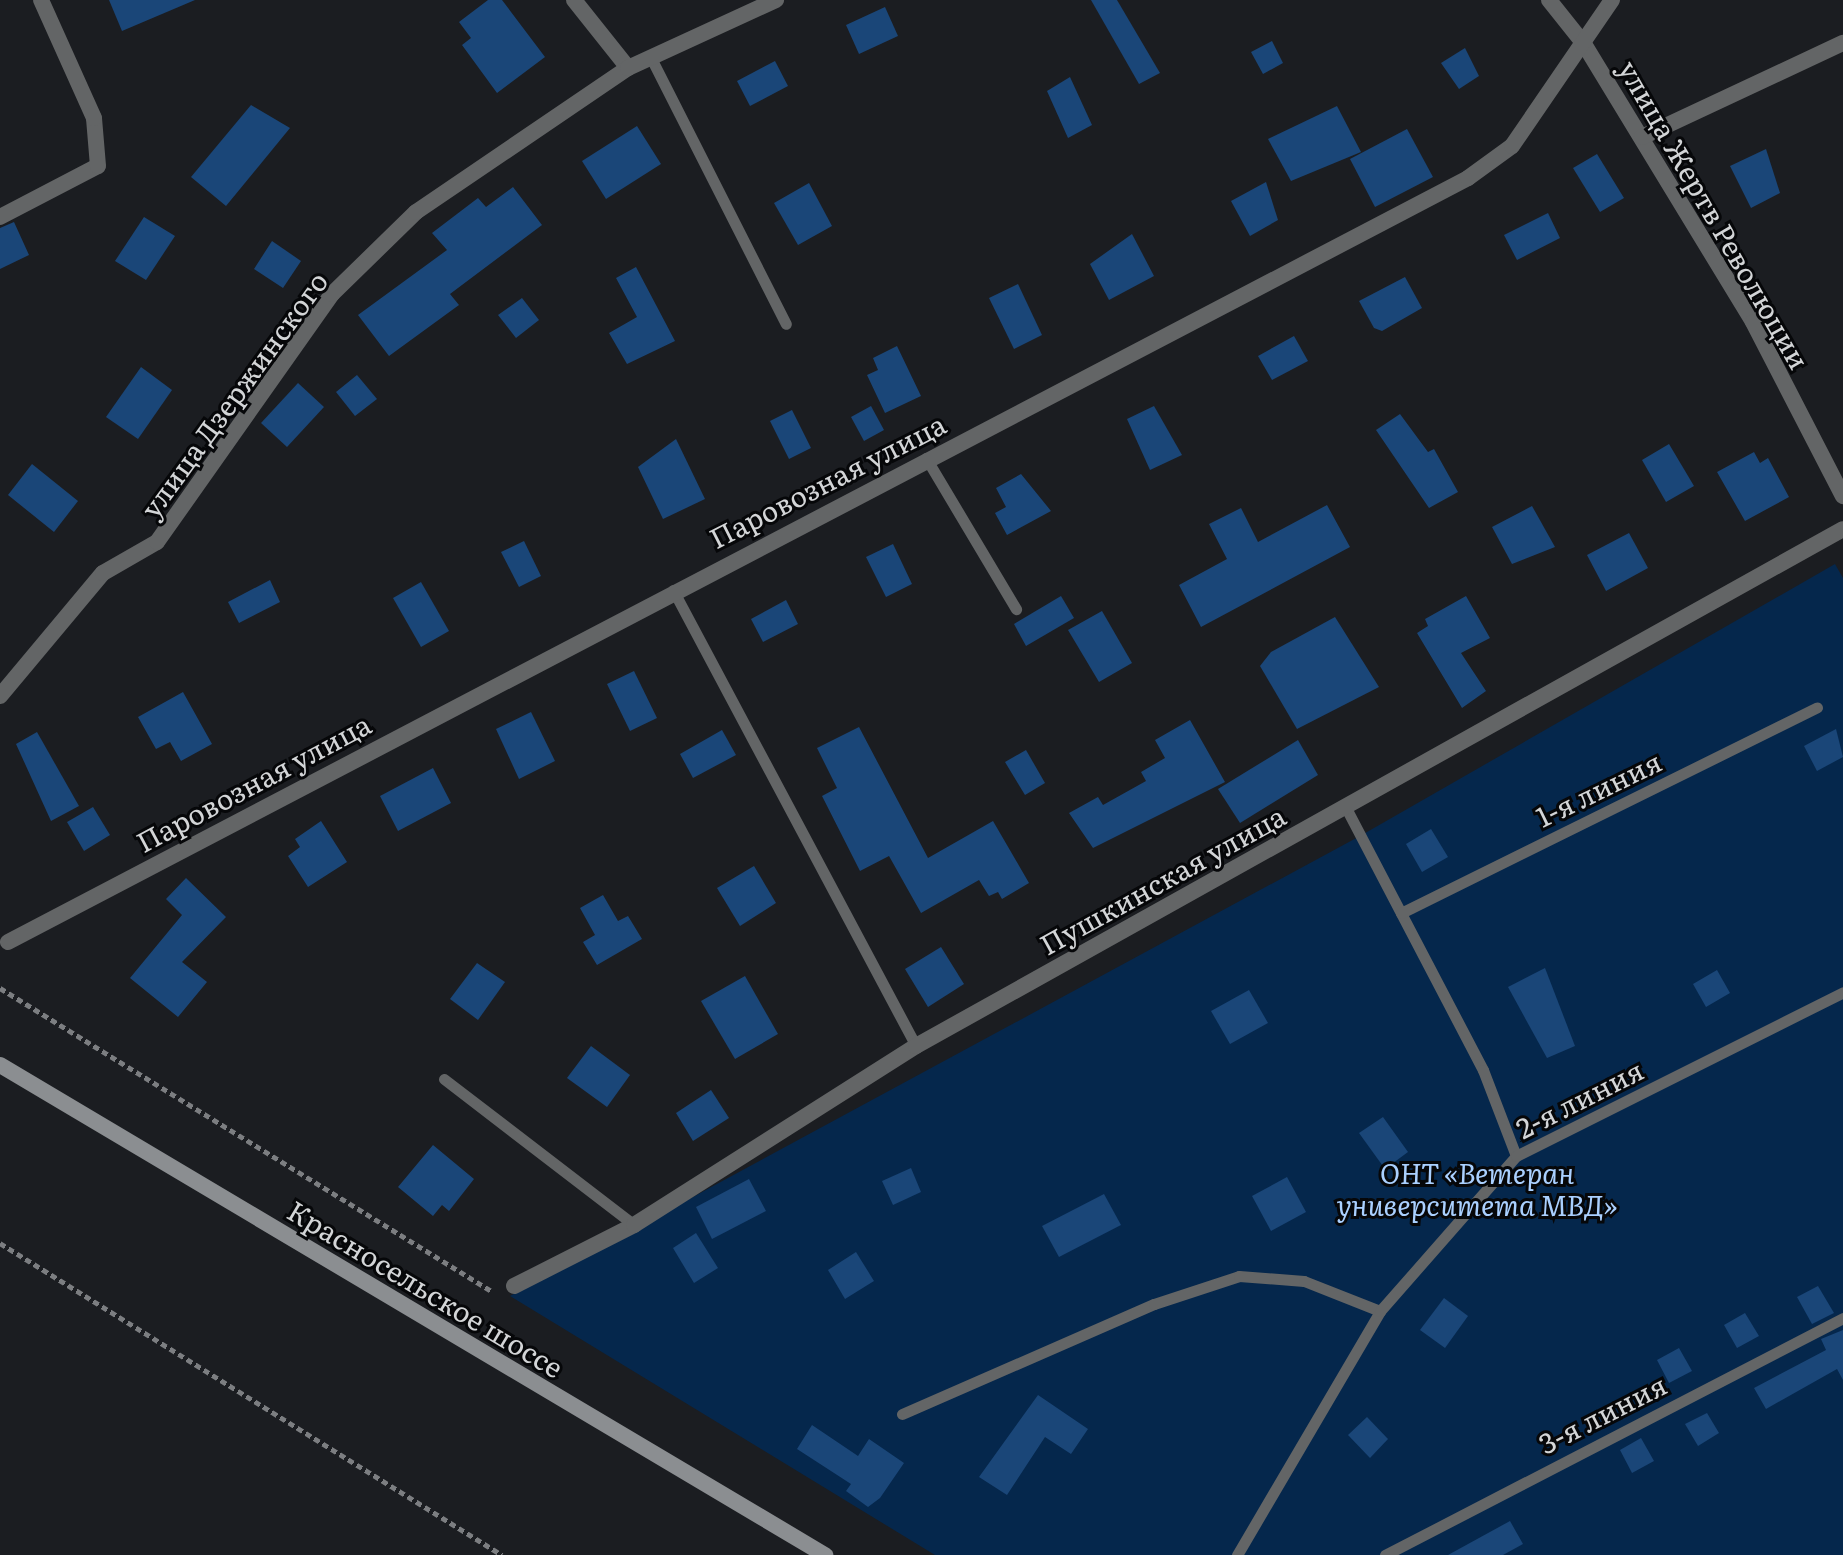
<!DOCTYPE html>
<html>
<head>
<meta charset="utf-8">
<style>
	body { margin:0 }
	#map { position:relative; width:1843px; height:1555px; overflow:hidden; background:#1b1d21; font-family:Literata,serif }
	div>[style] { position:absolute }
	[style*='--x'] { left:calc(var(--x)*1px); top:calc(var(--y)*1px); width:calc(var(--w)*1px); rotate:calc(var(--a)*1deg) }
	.green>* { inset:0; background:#05274c }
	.building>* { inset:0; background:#1a4678 }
	.path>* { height:5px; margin-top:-2.5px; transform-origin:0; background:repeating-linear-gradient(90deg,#7c7e81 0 6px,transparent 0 10px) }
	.service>* { height:11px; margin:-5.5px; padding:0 5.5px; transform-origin:5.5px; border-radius:5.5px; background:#636566 }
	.minor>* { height:16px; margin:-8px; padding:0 8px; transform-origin:8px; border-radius:8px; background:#636566 }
	.secondary>* { height:16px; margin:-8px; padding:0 8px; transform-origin:8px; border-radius:8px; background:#8b8e91 }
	span { translate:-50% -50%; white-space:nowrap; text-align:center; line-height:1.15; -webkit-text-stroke:6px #060709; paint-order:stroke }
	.street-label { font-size:28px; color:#d3d5d7 }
	.park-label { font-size:28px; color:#aad0ff; font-style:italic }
</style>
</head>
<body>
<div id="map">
	<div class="green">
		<i style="clip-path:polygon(1835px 564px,1843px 578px,1843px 1555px,935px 1555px,510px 1296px,1360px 836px)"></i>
	</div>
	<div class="building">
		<i style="clip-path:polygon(109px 0,195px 0,122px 31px)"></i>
		<i style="clip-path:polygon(488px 0,502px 0,545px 57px,497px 93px,462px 45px,471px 38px,459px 22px)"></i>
		<i style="clip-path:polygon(1091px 0,1117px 0,1160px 73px,1139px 84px)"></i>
		<i style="clip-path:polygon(885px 7px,898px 36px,859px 54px,846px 25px)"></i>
		<i style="clip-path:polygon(1272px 41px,1283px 63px,1263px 74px,1251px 52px)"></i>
		<i style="clip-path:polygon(1465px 48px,1479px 76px,1459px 89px,1441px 63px)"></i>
		<i style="clip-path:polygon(775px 61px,788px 86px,750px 106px,737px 81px)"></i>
		<i style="clip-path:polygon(1070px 77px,1092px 125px,1068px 138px,1047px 91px)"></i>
		<i style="clip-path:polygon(251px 105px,290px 128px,226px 206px,191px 177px)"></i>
		<i style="clip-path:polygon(1337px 106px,1361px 152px,1291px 181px,1268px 139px)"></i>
		<i style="clip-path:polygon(637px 126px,661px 164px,606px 199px,582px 161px)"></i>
		<i style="clip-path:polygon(1407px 129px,1433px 177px,1375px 207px,1350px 159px)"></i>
		<i style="clip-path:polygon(1766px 149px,1780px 193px,1751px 208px,1730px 166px)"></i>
		<i style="clip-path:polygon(1597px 154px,1624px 198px,1600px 212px,1573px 168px)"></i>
		<i style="clip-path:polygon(1266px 182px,1278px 220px,1250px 236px,1231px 201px)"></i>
		<i style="clip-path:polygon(809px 183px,832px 226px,798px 245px,774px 203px)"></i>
		<i style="clip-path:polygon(513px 187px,542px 225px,450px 294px,459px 305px,389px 356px,358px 315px,447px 250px,432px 233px,478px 198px,486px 207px)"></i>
		<i style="clip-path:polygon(1548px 213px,1560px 238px,1517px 260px,1504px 235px)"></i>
		<i style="clip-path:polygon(144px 217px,175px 236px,146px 280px,115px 261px)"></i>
		<i style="clip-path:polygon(14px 222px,29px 255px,0 269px,0 228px)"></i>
		<i style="clip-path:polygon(1132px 234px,1154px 276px,1109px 300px,1090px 264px)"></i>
		<i style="clip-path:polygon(272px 241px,301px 261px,283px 288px,254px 269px)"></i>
		<i style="clip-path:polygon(636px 267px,675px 341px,627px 364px,609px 333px,637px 317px,616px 278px)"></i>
		<i style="clip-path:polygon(1405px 277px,1422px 308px,1382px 331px,1374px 328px,1359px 301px)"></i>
		<i style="clip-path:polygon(1018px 284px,1042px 335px,1014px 349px,989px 298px)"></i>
		<i style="clip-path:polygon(522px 298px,539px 320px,516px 338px,498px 315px)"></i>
		<i style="clip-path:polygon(1294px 336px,1308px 361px,1272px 380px,1258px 356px)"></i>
		<i style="clip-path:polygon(897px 346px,921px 396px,885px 413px,867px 375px,878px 370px,873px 358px)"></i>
		<i style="clip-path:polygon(141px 367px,172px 390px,138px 439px,106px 417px)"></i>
		<i style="clip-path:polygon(357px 375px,377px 399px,355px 416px,336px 392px)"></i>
		<i style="clip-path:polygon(298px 383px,324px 407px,287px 447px,261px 423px)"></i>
		<i style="clip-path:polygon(871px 406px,884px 430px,864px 441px,851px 417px)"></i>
		<i style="clip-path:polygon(1154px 406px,1182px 455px,1150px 470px,1127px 419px)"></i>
		<i style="clip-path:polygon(792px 410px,811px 448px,789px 459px,770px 421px)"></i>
		<i style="clip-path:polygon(1400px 414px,1428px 452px,1434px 449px,1458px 492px,1429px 508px,1376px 430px)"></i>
		<i style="clip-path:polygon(676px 439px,705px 499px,663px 519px,638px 467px)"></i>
		<i style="clip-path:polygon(1669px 444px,1694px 486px,1666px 502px,1642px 460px)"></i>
		<i style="clip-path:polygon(1754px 452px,1760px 463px,1768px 458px,1789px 497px,1745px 521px,1717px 472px)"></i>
		<i style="clip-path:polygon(32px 464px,78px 501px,54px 532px,8px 495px)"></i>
		<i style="clip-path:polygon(1021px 474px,1051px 511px,1007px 535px,995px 513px,1006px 507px,996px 488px)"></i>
		<i style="clip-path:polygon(1327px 505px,1350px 547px,1201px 627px,1179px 585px,1227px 559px,1209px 524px,1241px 508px,1258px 542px)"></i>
		<i style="clip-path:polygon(1532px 506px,1555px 547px,1512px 564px,1492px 527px)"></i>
		<i style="clip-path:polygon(1629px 533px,1648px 568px,1606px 591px,1587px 555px)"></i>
		<i style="clip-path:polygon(524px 541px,541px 576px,519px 587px,501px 552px)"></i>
		<i style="clip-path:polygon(893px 544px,912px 584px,886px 597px,866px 557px)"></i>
		<i style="clip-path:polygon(270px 580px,280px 602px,239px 623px,228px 602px)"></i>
		<i style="clip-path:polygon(421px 582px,449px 631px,421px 647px,393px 598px)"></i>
		<i style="clip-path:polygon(1061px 596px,1074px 618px,1026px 646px,1014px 624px)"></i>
		<i style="clip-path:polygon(1466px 596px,1490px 638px,1461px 653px,1486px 691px,1462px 708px,1417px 633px,1428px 626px,1425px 619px)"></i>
		<i style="clip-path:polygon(786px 600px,798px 624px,763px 642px,751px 619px)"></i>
		<i style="clip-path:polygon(1102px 611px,1132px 663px,1099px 682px,1068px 630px)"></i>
		<i style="clip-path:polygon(1335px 617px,1379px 687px,1297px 729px,1260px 666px,1271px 652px)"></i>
		<i style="clip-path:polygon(634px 671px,657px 718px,630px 731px,607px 684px)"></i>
		<i style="clip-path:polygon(183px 692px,212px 744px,181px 761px,170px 742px,156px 749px,138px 717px)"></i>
		<i style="clip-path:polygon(531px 712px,555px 761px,519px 779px,496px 729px)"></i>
		<i style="clip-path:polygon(1190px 720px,1225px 782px,1093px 848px,1069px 813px,1098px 797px,1103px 805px,1146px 781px,1141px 772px,1165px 758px,1155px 740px)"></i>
		<i style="clip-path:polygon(859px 727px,928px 858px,993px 821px,1029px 883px,1002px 899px,998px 892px,989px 896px,979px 880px,921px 913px,889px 856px,860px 871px,822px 796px,837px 788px,817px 748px)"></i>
		<i style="clip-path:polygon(1836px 729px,1843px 757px,1817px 771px,1804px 746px)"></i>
		<i style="clip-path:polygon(722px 730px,736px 755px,693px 778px,680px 754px)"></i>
		<i style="clip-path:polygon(37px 732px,79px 806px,51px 821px,16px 744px)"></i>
		<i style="clip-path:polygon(1298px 740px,1318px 775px,1240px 823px,1218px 789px)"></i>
		<i style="clip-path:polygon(1026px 750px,1045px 783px,1025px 795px,1005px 762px)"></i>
		<i style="clip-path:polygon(433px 768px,451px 803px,398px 831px,380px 796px)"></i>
		<i style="clip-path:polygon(93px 807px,110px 835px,84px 851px,67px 822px)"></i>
		<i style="clip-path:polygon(321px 821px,347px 862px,308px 887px,288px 856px,300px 847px,295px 839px)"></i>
		<i style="clip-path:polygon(1431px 829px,1448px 857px,1422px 872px,1406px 844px)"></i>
		<i style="clip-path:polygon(754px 866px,776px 903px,740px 926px,717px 888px)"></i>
		<i style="clip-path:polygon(186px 878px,226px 917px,182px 962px,207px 982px,178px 1017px,130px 978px,182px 915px,166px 899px)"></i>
		<i style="clip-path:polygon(603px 895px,618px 921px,628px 916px,642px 939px,597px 965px,583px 942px,595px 935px,580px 908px)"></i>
		<i style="clip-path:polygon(941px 947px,964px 984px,928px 1007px,905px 969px)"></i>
		<i style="clip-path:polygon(477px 963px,505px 982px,478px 1020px,450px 999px)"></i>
		<i style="clip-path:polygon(1545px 968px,1575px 1046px,1547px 1058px,1508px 987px)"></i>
		<i style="clip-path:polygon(1717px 970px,1730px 993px,1706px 1007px,1693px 984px)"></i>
		<i style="clip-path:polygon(745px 976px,778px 1034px,735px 1059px,701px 1001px)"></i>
		<i style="clip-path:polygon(1249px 990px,1268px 1023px,1230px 1044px,1211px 1011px)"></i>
		<i style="clip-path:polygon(591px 1046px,630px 1075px,607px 1107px,567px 1078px)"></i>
		<i style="clip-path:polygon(711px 1090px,729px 1118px,693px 1141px,676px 1113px)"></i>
		<i style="clip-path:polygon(1383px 1117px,1408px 1152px,1385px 1169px,1359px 1133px)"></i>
		<i style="clip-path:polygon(433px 1145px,474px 1179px,449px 1211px,442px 1205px,433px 1216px,398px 1187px)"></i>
		<i style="clip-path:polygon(911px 1168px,921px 1192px,893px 1205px,882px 1181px)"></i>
		<i style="clip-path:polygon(1287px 1177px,1306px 1212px,1271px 1231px,1252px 1196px)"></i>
		<i style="clip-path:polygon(749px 1179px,766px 1211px,712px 1239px,696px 1207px)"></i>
		<i style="clip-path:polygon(1104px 1194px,1121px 1225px,1059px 1257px,1042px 1226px)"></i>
		<i style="clip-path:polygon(696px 1233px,718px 1268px,694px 1283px,673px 1248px)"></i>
		<i style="clip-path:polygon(856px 1252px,874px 1281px,845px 1299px,828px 1270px)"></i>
		<i style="clip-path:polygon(1818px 1286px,1834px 1313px,1812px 1324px,1797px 1297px)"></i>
		<i style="clip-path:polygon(1444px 1298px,1468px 1316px,1445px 1348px,1420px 1330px)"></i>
		<i style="clip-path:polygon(1745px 1313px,1759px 1336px,1737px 1348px,1724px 1325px)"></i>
		<i style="clip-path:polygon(1843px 1330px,1843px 1380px,1837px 1369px,1766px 1409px,1754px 1388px,1826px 1350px,1821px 1339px)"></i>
		<i style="clip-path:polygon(1679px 1348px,1692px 1371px,1669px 1383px,1657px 1360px)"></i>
		<i style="clip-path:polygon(1038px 1395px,1088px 1429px,1071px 1454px,1045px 1437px,1007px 1495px,979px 1477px)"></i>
		<i style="clip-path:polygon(1707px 1413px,1719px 1433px,1698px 1446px,1685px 1424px)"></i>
		<i style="clip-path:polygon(1367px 1417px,1388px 1439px,1370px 1458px,1348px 1435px)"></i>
		<i style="clip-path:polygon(812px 1425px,858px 1456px,869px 1439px,904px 1463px,880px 1498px,868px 1507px,846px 1491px,851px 1484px,797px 1449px)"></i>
		<i style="clip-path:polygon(1641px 1438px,1654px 1461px,1632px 1473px,1620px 1450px)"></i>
		<i style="clip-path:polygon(1510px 1521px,1523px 1544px,1503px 1555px,1448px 1555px)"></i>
	</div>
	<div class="path">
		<i style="--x:0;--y:988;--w:579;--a:31.66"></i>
		<i style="--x:0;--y:1243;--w:591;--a:31.86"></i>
	</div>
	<div class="service">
		<i style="--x:651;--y:58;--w:298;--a:63.1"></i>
		<i style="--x:926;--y:458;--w:176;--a:59.2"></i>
		<i style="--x:673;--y:590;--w:517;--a:61.95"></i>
		<i style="--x:1345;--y:806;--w:298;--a:62.4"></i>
		<i style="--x:1483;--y:1070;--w:92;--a:69"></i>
		<i style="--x:1401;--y:913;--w:464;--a:-26.3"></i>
		<i style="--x:444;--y:1079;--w:240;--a:37.5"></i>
		<i style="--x:902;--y:1414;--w:275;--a:-23.6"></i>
		<i style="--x:1154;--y:1304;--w:89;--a:-18.2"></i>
		<i style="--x:1239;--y:1276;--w:65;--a:4.4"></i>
		<i style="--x:1304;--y:1281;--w:82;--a:21.5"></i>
		<i style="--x:1237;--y:1555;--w:283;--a:-59.6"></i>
		<i style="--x:1380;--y:1311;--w:206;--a:-48.7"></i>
		<i style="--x:1516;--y:1156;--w:366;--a:-26.6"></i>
		<i style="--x:1385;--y:1555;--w:516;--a:-27.36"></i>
	</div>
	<div class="minor">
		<i style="--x:574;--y:0;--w:87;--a:51.5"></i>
		<i style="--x:1549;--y:0;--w:56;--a:51.5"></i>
		<i style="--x:1584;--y:44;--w:325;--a:58.7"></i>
		<i style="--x:1753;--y:322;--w:196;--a:62.7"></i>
		<i style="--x:1642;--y:137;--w:222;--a:-25.1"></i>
		<i style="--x:0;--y:217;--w:110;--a:-27.5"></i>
		<i style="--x:98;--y:166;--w:48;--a:-94.8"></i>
		<i style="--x:94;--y:118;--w:129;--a:-114.2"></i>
		<i style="--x:0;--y:696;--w:160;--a:-50.1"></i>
		<i style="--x:103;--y:573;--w:62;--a:-29.9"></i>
		<i style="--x:157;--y:542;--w:304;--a:-54.8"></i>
		<i style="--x:332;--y:294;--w:117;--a:-44.3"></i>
		<i style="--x:416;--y:212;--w:256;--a:-34.2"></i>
		<i style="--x:628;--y:68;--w:163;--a:-24.7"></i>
		<i style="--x:8;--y:942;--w:1648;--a:-27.62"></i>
		<i style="--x:1468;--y:178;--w:54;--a:-36"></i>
		<i style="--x:1512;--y:146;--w:177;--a:-55.6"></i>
		<i style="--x:514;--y:1286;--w:135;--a:-26.9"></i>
		<i style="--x:634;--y:1225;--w:334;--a:-32.4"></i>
		<i style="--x:916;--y:1046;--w:1061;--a:-29.15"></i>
	</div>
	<div class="secondary">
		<i style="--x:0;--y:1065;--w:960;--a:30.71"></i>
	</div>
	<div class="street-label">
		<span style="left:1715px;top:214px;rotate:60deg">улица Жертв Революции</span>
		<span style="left:233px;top:394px;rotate:-54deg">улица Дзержинского</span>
		<span style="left:827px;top:480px;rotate:-27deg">Паровозная улица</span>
		<span style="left:253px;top:782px;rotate:-28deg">Паровозная улица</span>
		<span style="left:1598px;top:788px;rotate:-26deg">1-я линия</span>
		<span style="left:1162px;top:879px;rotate:-29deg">Пушкинская улица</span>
		<span style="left:1579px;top:1098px;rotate:-27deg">2-я линия</span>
		<span style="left:426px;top:1288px;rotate:31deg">Красносельское шоссе</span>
		<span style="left:1602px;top:1413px;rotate:-27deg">3-я линия</span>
	</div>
	<div class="park-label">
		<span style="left:1477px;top:1188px">ОНТ «Ветеран<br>университета МВД»</span>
	</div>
</div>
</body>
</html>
